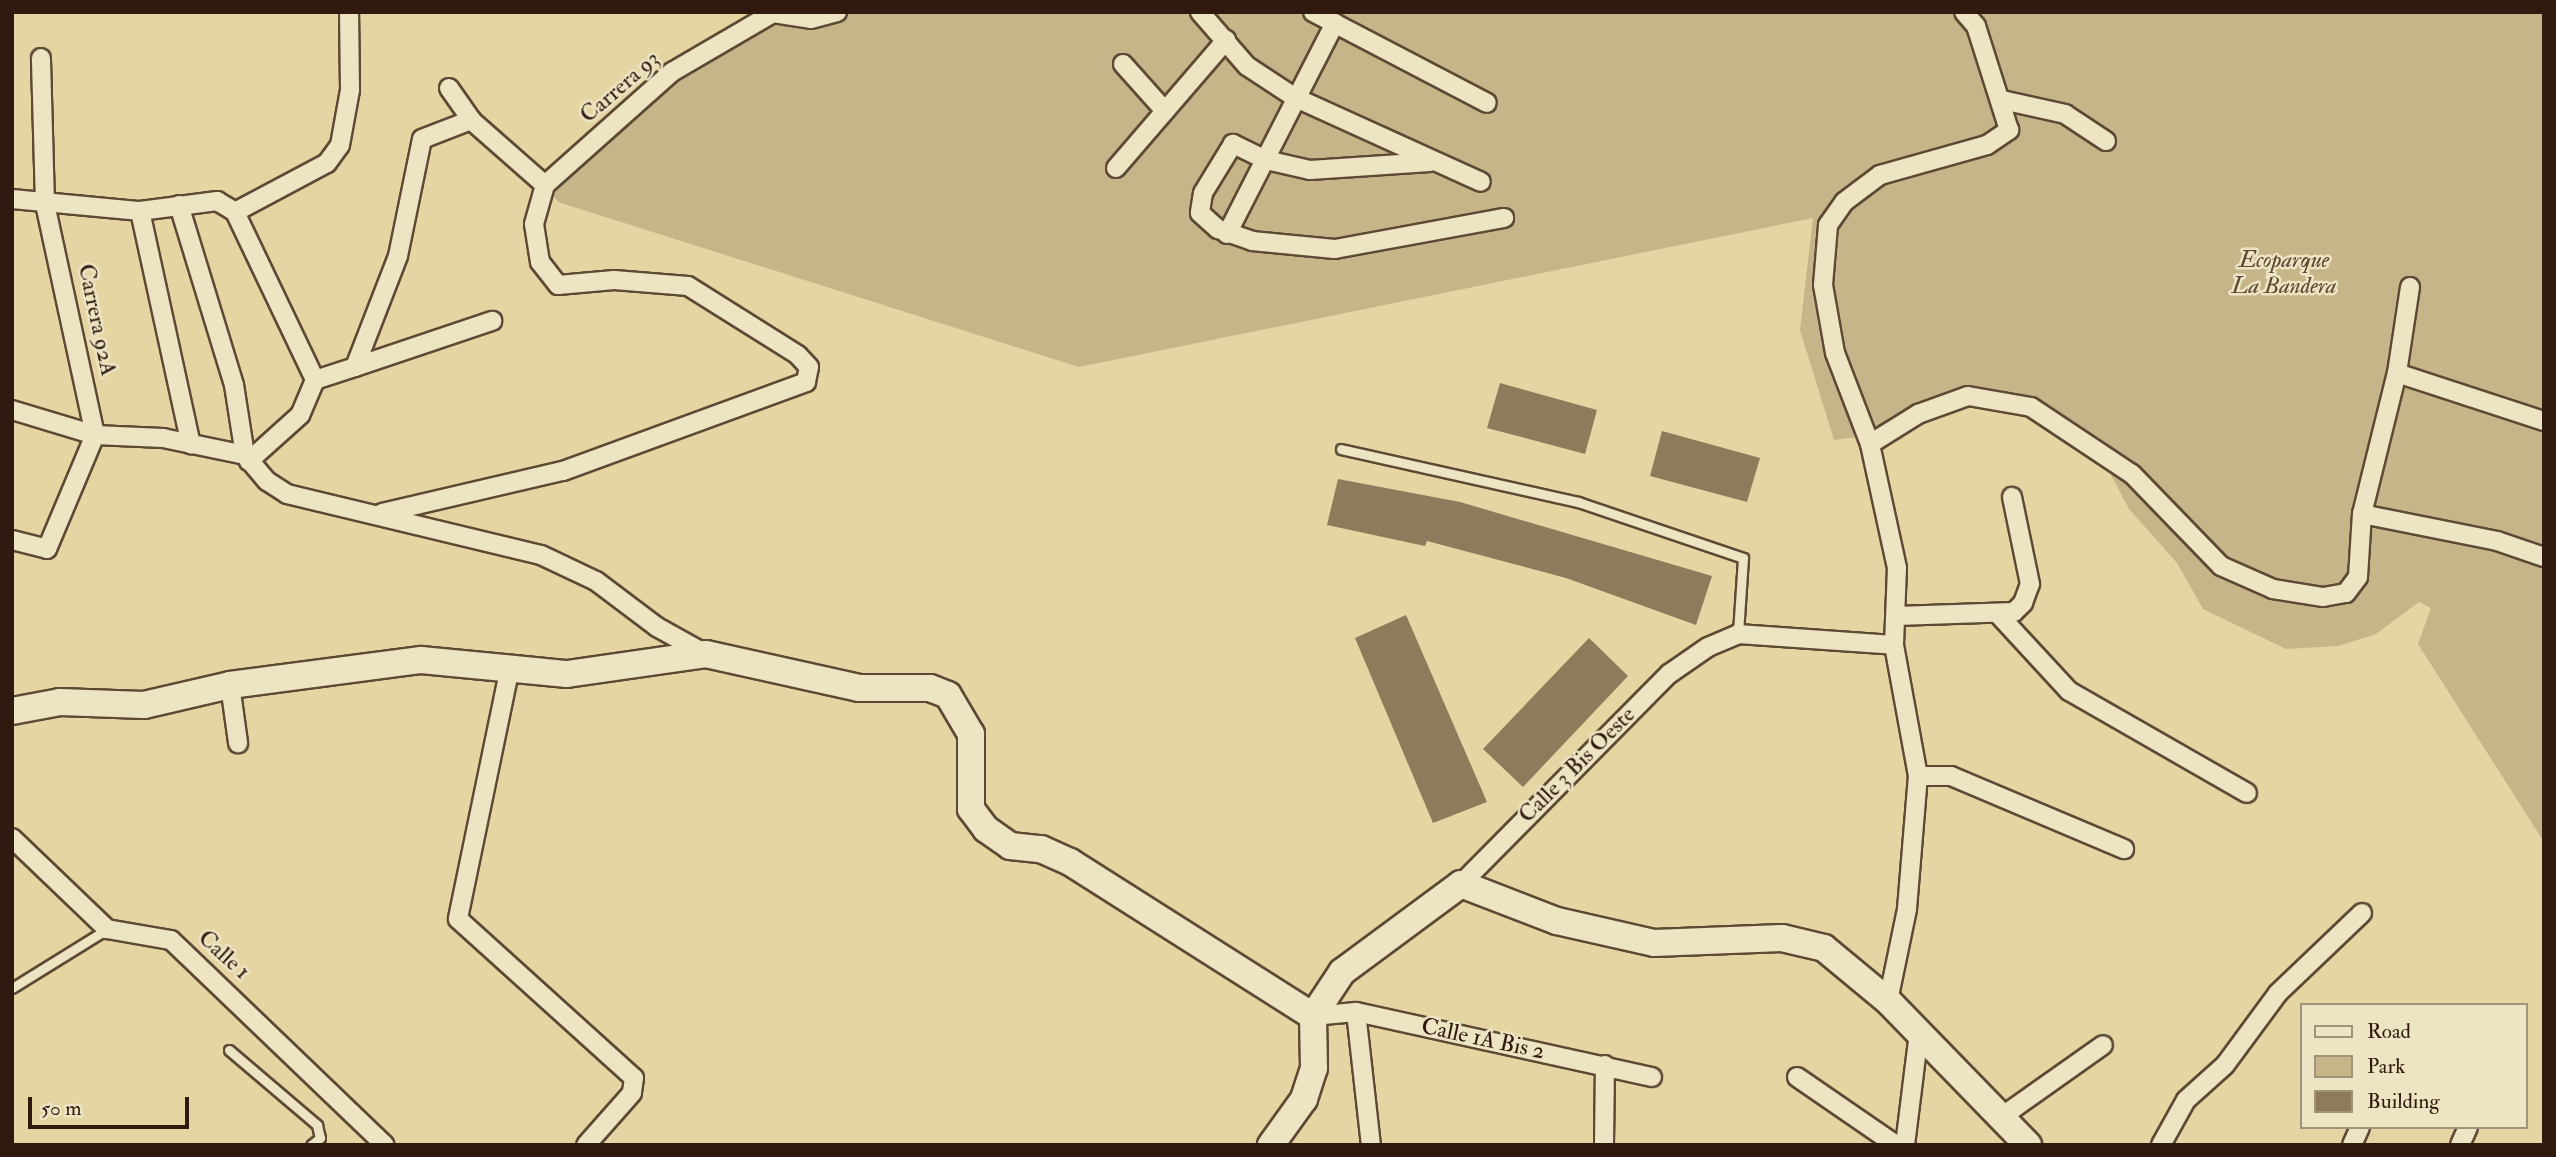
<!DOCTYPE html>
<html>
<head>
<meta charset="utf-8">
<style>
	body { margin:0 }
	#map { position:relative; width:2556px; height:1157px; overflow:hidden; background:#e4d5a2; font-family:"IM FELL Double Pica",serif }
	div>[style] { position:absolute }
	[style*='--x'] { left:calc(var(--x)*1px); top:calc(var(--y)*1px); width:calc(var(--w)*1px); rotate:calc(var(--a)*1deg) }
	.green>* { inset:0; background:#c5b589 }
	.building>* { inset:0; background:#8e7b5b }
	.roads { filter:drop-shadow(2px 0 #5d4934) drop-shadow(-2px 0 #5d4934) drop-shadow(0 2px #5d4934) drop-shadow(0 -2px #5d4934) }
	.lane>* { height:9px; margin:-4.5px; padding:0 4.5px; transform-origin:4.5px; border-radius:4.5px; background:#ede4c3 }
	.street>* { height:18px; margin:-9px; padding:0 9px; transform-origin:9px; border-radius:9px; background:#ede4c3 }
	.secondary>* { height:26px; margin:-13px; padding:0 13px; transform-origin:13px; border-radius:13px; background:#ede4c3 }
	span { translate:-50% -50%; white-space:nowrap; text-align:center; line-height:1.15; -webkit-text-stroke:5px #ede4c3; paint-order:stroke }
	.street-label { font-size:23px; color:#301a0f }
	.park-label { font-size:23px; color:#5d4834; font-style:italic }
	.frame { position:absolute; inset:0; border:14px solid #301a0f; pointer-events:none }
	.legend { position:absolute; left:2300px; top:1003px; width:228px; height:126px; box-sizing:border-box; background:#ede4c3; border:2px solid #a1937b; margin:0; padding:9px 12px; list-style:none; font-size:21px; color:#301a0f }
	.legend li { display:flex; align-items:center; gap:14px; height:35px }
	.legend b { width:35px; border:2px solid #a1937b }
	.scale { position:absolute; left:28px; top:1097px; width:161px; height:32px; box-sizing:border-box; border:4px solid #301a0f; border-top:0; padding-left:9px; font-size:21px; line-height:24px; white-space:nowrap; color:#301a0f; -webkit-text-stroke:5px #ede4c3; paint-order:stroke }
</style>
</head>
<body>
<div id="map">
	<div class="green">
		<i style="clip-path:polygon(2544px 12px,2544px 842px,2418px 644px,2431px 608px,2419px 602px,2376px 634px,2338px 646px,2286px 649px,2203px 609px,2177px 563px,2129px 509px,2102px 458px,2038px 410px,1990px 401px,1928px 408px,1887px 433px,1834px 440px,1800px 330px,1813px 218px,1079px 367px,558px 202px,545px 185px,614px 121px,773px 13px)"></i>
	</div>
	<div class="building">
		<i style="clip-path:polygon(1500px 383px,1597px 410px,1585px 454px,1487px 428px)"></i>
		<i style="clip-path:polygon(1662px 431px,1760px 458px,1747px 502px,1650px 476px)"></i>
		<i style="clip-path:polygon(1338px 479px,1460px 502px,1712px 576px,1696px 625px,1566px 578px,1427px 541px,1425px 546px,1327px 525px)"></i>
		<i style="clip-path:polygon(1406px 615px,1487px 802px,1433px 823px,1355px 638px)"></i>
		<i style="clip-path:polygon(1589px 638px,1628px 676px,1523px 787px,1483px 749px)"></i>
	</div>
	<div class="roads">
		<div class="lane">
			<i style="--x:1341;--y:449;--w:243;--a:12.6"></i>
			<i style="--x:1578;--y:502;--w:174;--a:18.7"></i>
			<i style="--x:1743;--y:558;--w:76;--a:93.8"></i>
			<i style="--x:12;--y:988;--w:112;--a:-31.8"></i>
			<i style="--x:229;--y:1050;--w:116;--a:40.4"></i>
			<i style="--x:317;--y:1125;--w:13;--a:77"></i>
			<i style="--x:320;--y:1138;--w:11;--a:142"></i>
		</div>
		<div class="street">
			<i style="--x:1200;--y:12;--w:72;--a:49"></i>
			<i style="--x:1247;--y:66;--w:56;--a:33.4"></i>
			<i style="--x:1294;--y:97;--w:205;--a:24.4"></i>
			<i style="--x:1313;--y:12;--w:196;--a:27.6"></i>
			<i style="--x:1123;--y:64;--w:63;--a:48.2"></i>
			<i style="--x:449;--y:88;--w:39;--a:55"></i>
			<i style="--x:471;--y:120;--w:98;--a:41.3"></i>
			<i style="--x:2002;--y:100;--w:65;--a:12.5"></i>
			<i style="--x:2065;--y:114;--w:49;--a:33.4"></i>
			<i style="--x:1430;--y:162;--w:120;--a:176.2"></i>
			<i style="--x:1310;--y:170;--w:45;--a:-167.2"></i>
			<i style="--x:1266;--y:160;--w:37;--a:-154"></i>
			<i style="--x:1233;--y:144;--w:57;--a:121.5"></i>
			<i style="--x:1203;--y:193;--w:20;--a:99"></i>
			<i style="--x:1200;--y:213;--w:24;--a:42"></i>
			<i style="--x:1218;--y:229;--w:36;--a:19"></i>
			<i style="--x:1252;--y:241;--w:83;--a:5.5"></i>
			<i style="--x:1335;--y:249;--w:172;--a:-10.4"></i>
			<i style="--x:1116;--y:168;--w:169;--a:-49.3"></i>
			<i style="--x:12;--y:199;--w:129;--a:5.4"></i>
			<i style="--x:140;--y:211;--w:78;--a:-7.4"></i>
			<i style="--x:217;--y:201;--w:21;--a:31"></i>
			<i style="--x:235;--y:212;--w:186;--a:64.5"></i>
			<i style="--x:315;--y:380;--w:38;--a:113"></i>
			<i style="--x:300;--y:415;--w:69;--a:138"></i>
			<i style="--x:179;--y:205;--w:188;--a:73"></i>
			<i style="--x:234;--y:385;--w:71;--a:81.1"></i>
			<i style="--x:245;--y:455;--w:34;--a:50"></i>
			<i style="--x:267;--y:481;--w:24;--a:33"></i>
			<i style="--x:287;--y:494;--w:261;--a:13.5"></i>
			<i style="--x:541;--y:555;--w:61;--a:25.3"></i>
			<i style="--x:596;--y:581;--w:76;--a:37"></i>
			<i style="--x:657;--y:627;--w:56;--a:28.9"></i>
			<i style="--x:140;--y:211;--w:239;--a:77.7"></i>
			<i style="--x:235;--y:212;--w:104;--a:-28"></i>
			<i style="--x:327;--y:163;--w:22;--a:-54"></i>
			<i style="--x:340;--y:145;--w:56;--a:-79.7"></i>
			<i style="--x:350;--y:90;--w:78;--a:-90.7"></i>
			<i style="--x:1227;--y:234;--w:237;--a:-62.9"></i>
			<i style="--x:355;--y:367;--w:145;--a:-18.6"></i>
			<i style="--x:2397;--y:373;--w:155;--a:18.1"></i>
			<i style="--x:315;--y:380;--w:42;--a:-18"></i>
			<i style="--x:355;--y:367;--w:119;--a:-68.8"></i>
			<i style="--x:398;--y:256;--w:119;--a:-78.4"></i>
			<i style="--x:422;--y:139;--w:53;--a:-21.2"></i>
			<i style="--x:12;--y:410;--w:87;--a:16.8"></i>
			<i style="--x:95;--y:435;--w:68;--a:2.5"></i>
			<i style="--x:163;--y:438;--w:84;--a:11.7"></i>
			<i style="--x:1870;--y:444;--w:57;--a:-32"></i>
			<i style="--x:1918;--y:414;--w:53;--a:-19.8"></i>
			<i style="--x:1968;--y:396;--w:64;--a:9.9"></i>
			<i style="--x:2031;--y:407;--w:121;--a:33.6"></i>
			<i style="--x:2132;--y:474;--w:128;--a:45.9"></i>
			<i style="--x:2221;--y:566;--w:57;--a:23.9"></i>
			<i style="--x:2273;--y:589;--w:51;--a:9.1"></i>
			<i style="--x:2323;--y:597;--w:23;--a:-10"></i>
			<i style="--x:2346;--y:593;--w:20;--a:-53"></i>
			<i style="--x:2358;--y:577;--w:63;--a:-86.4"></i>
			<i style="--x:2362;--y:514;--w:145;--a:-76.1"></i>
			<i style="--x:2397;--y:373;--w:87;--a:-81.4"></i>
			<i style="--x:382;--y:513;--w:186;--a:-13.1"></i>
			<i style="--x:563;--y:471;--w:259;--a:-20.1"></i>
			<i style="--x:806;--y:382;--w:15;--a:-79"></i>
			<i style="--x:809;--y:367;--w:16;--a:-133"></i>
			<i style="--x:798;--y:355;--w:130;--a:-147.9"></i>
			<i style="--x:688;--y:286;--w:74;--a:-175.4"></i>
			<i style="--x:614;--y:280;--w:56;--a:174.9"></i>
			<i style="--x:558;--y:285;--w:29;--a:-128"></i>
			<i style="--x:540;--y:262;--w:38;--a:-99"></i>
			<i style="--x:534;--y:224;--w:41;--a:-74.2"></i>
			<i style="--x:545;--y:185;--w:170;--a:-41.7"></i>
			<i style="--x:672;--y:72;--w:117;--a:-30.3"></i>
			<i style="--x:773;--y:13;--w:38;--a:9"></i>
			<i style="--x:811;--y:19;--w:27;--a:-15"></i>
			<i style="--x:2362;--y:514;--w:138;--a:11.3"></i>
			<i style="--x:2497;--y:541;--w:50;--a:18.8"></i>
			<i style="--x:12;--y:540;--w:36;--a:14"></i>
			<i style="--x:47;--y:549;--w:124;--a:-67.2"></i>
			<i style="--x:95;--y:435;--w:236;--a:-102.2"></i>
			<i style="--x:45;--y:204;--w:146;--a:-91.6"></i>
			<i style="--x:1997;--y:613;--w:106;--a:47.3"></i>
			<i style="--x:2069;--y:691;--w:205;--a:29.8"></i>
			<i style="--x:1896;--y:616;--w:118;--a:-1.9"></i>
			<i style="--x:2014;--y:612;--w:13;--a:-45"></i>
			<i style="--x:2023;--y:603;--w:20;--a:-70"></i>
			<i style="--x:2030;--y:584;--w:89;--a:-101.7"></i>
			<i style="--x:509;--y:672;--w:252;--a:101.7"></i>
			<i style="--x:458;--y:919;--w:237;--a:42.1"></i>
			<i style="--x:634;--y:1078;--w:15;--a:98"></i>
			<i style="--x:632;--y:1093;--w:69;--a:131.5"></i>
			<i style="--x:230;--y:685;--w:59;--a:82.1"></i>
			<i style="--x:1918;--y:776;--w:33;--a:0"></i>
			<i style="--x:1951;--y:776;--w:188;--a:22.9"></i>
			<i style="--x:12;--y:838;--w:132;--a:43.8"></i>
			<i style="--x:107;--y:929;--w:65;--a:9.8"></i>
			<i style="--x:171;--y:940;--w:296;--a:43.8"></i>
			<i style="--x:1461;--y:884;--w:296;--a:-45.3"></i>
			<i style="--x:1669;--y:674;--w:47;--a:-34.7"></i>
			<i style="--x:1708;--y:647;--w:33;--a:-23"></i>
			<i style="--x:1738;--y:634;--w:156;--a:4"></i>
			<i style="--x:1888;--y:1001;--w:94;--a:-78.3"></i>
			<i style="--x:1907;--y:909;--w:133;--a:-85.3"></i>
			<i style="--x:1918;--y:776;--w:133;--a:-100.4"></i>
			<i style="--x:1894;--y:645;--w:77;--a:-87.8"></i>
			<i style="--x:1897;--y:568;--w:127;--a:-102.3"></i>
			<i style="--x:1870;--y:444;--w:97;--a:-111"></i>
			<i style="--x:1835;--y:353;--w:69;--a:-100"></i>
			<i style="--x:1823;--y:285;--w:60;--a:-85.2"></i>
			<i style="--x:1828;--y:225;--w:28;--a:-55"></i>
			<i style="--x:1844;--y:202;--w:45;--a:-36.9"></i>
			<i style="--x:1880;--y:175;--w:111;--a:-15.7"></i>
			<i style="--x:1987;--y:145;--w:27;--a:-34"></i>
			<i style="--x:2009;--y:130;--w:109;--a:-107.6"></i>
			<i style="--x:1976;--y:26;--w:18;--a:-131"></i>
			<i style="--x:1356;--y:1012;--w:134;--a:83.6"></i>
			<i style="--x:1313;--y:1016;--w:43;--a:-5.3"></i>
			<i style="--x:1356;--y:1012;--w:303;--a:12.4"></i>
			<i style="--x:1797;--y:1077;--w:120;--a:34.5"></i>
			<i style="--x:2000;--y:1118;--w:126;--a:-35.3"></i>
			<i style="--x:1604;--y:1145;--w:80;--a:-89.3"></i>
			<i style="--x:1905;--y:1145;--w:114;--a:-82.9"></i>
			<i style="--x:2161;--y:1145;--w:51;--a:-60.9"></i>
			<i style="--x:2186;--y:1100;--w:52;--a:-41.9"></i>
			<i style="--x:2225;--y:1065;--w:89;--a:-53.6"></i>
			<i style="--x:2278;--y:993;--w:116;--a:-43.6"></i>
			<i style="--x:2352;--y:1145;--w:20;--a:-66"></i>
			<i style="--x:2460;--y:1145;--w:20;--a:-66"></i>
		</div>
		<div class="secondary">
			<i style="--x:12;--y:711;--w:49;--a:-10.6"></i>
			<i style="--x:60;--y:702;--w:84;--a:2"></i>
			<i style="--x:144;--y:705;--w:88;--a:-13.1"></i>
			<i style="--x:230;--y:685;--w:193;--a:-7.5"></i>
			<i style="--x:421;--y:660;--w:147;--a:5.5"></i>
			<i style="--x:567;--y:674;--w:140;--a:-8.2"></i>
			<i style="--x:706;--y:654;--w:157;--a:12.5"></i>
			<i style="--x:859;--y:688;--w:71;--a:0"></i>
			<i style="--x:930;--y:688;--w:19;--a:21"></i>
			<i style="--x:948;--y:695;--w:45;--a:59.5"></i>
			<i style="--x:971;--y:734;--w:75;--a:90"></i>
			<i style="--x:971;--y:809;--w:25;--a:53"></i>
			<i style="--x:986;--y:829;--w:29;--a:35"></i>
			<i style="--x:1010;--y:846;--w:31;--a:6"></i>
			<i style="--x:1041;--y:849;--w:32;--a:24"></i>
			<i style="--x:1070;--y:862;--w:288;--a:32.4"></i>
			<i style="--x:1313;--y:1016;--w:52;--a:88.9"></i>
			<i style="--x:1314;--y:1068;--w:33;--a:108"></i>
			<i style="--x:1304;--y:1099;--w:57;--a:125.7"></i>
			<i style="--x:1313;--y:1016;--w:53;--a:-56.6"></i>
			<i style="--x:1342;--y:972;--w:148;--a:-36.5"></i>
			<i style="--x:1461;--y:884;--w:103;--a:21.1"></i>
			<i style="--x:1557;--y:921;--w:99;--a:12.8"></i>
			<i style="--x:1654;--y:943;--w:128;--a:-2.2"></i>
			<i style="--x:1782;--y:938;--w:43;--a:13.4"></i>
			<i style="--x:1824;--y:948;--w:83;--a:39.6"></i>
			<i style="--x:1888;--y:1001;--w:201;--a:45.8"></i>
		</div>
	</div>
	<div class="street-label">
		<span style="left:620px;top:87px;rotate:-41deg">Carrera 93</span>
		<span style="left:97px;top:320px;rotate:78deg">Carrera 92A</span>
		<span style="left:1577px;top:765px;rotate:-45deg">Calle 3 Bis Oeste</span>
		<span style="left:224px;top:955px;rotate:42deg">Calle 1</span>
		<span style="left:1483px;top:1039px;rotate:12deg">Calle 1A Bis 2</span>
	</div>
	<div class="park-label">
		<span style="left:2284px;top:273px">Ecoparque<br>La Bandera</span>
	</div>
	<div class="frame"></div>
	<ul class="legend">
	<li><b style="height:9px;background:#ede4c3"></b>Road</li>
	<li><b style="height:19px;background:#c5b589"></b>Park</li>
	<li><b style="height:19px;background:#8e7b5b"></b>Building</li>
	</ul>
	<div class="scale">50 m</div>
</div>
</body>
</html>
